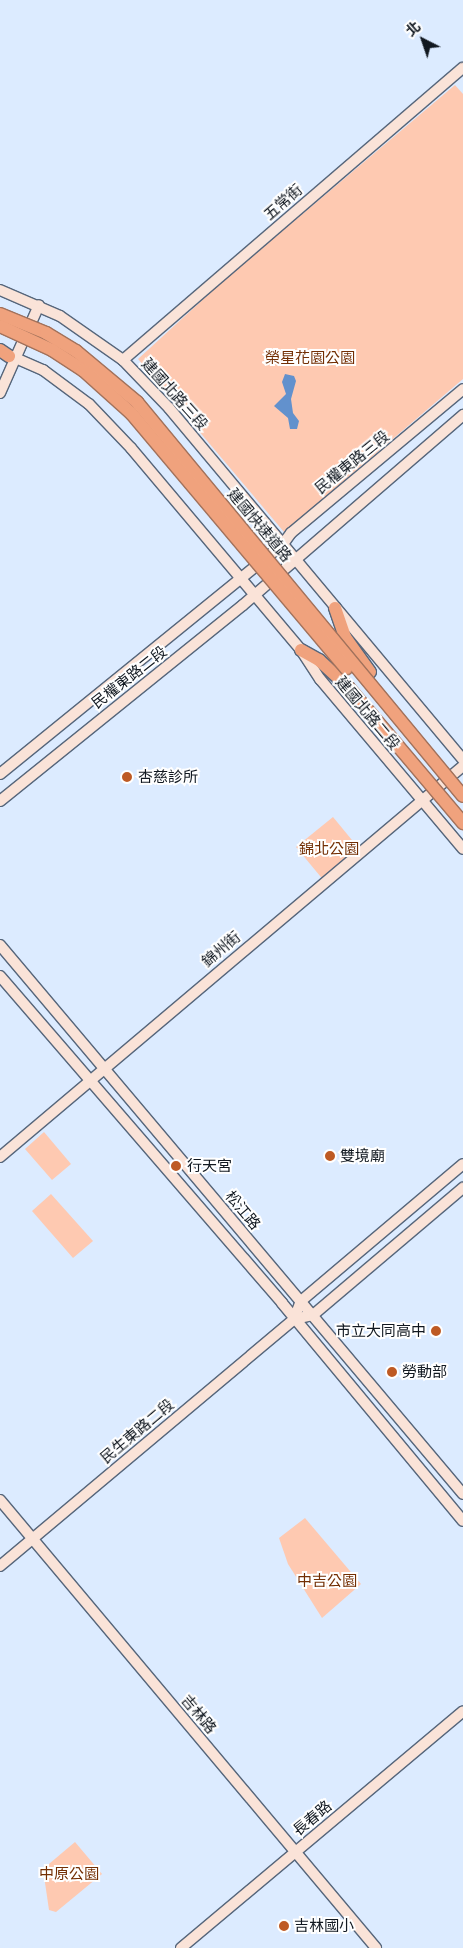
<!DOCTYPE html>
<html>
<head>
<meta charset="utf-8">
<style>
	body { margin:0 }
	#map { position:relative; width:463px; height:1948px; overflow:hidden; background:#dcebff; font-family:"Space Grotesk","Noto Sans TC",sans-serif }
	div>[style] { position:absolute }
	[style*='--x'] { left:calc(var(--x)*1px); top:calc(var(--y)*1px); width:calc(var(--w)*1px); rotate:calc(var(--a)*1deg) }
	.green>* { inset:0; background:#fec9b1 }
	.water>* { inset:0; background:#6291cd }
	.roads { filter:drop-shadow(1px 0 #56667b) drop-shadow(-1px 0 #56667b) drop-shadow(0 1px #56667b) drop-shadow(0 -1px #56667b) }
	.secondary>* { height:10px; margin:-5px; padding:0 5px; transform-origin:5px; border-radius:5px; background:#fae3d8 }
	.highway>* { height:12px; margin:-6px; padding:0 6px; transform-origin:6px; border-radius:6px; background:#f0a27d }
	.bridges { filter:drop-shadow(1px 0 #a2725c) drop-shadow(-1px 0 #a2725c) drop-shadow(0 1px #a2725c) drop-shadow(0 -1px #a2725c) }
	.highway-bridge>* { height:12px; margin:-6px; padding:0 6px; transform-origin:6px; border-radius:6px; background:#f0a27d }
	.dots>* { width:14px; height:14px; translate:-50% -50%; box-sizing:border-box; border:2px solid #fff; border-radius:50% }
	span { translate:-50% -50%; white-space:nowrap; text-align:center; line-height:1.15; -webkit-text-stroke:4px #fff; paint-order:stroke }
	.street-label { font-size:15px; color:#111820 }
	.park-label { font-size:15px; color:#732f04 }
	.poi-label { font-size:15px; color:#111820 }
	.left { translate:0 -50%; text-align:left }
	.right { translate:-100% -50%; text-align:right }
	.north { position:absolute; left:398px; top:15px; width:50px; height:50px; -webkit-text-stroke:4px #fff; paint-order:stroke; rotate:319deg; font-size:14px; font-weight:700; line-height:20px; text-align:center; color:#111820 }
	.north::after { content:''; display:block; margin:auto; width:18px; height:22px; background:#111820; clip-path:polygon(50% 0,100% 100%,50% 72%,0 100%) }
</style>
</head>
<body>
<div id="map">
	<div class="green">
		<i style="clip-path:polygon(455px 85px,463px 94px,463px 379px,284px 532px,138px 359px,222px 282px)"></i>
		<i style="clip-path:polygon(333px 817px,361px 851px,325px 882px,296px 847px)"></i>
		<i style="clip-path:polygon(44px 1132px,71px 1164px,52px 1180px,25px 1149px)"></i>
		<i style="clip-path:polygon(51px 1194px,93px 1241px,73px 1258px,32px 1211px)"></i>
		<i style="clip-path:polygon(305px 1518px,361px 1584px,322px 1618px,288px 1564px,279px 1538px)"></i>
		<i style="clip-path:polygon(75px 1842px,102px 1874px,56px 1912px,49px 1910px,43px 1869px)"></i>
	</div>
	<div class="water">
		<i style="clip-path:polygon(285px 374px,294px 376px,296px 381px,291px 399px,293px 413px,299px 421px,297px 429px,290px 429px,288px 418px,274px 406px,286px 394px,282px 382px)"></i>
	</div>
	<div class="roads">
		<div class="secondary">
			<i style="--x:0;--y:290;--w:65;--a:23.4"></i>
			<i style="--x:60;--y:316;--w:77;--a:34.9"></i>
			<i style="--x:123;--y:360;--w:66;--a:46.2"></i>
			<i style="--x:169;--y:408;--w:458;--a:50.1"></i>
			<i style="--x:4;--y:353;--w:43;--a:23.6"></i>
			<i style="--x:43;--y:370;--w:57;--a:36.5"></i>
			<i style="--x:89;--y:404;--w:61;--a:46.3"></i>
			<i style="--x:131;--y:448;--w:264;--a:49.9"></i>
			<i style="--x:301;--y:650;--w:35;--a:57"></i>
			<i style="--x:320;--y:679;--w:222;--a:49.9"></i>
			<i style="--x:123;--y:360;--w:448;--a:-40.7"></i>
			<i style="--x:0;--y:393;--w:96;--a:-66.1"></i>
			<i style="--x:0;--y:774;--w:365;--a:-39.1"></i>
			<i style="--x:283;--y:544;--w:14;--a:-54"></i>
			<i style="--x:291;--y:533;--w:224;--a:-39.9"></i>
			<i style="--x:0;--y:801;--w:312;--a:-38.9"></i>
			<i style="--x:243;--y:605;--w:291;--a:-40.8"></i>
			<i style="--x:0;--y:945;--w:718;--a:49.86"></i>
			<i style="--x:0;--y:976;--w:432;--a:49.2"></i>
			<i style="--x:282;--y:1303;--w:283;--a:50.3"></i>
			<i style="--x:0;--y:1157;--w:606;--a:-40.18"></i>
			<i style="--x:294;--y:1319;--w:19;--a:-69"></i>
			<i style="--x:301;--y:1301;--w:212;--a:-40.2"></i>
			<i style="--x:0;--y:1500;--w:585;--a:49.99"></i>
			<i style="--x:0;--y:1566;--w:384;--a:-40"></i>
			<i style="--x:294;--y:1319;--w:19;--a:-12"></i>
			<i style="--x:313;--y:1315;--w:197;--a:-40.3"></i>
			<i style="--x:181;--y:1948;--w:368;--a:-40"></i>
		</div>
		<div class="highway">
			<i style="--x:0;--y:350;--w:11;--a:34"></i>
			<i style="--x:335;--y:608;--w:31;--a:71"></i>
			<i style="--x:345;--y:637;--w:43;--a:54.5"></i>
			<i style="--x:301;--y:650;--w:21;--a:29"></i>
			<i style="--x:319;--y:660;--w:41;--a:43"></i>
		</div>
	</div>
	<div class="bridges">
		<div class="highway-bridge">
			<i style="--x:0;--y:314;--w:50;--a:22.4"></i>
			<i style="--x:46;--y:333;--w:35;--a:31"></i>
			<i style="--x:76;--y:351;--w:80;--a:39.9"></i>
			<i style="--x:137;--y:402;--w:511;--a:50.4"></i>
			<i style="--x:0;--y:326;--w:57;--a:24.8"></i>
			<i style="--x:52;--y:350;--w:37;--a:33"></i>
			<i style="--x:83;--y:370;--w:64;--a:41.9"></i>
			<i style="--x:131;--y:413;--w:334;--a:49.9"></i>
			<i style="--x:349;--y:688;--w:177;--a:49.8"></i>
		</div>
	</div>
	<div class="dots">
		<i style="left:127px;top:777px;background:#be5a24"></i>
		<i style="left:330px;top:1156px;background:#be5a24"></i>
		<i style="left:176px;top:1166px;background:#be5a24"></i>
		<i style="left:436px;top:1331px;background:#be5a24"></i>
		<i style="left:392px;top:1372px;background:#be5a24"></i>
		<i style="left:284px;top:1926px;background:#be5a24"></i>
	</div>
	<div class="street-label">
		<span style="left:283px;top:202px;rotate:-41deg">五常街</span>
		<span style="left:175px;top:394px;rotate:48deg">建國北路三段</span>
		<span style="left:352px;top:462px;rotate:-39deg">民權東路三段</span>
		<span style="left:260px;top:525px;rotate:50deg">建國快速道路</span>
		<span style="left:129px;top:677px;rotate:-38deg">民權東路二段</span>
		<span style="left:368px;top:713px;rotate:50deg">建國北路二段</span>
		<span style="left:221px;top:949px;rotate:-40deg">錦州街</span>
		<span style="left:243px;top:1210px;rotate:50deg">松江路</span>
		<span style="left:137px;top:1431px;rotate:-40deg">民生東路二段</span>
		<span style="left:199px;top:1714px;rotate:50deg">吉林路</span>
		<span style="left:312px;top:1818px;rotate:-40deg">長春路</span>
	</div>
	<div class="park-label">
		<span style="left:310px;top:358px">榮星花園公園</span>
		<span style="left:329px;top:849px">錦北公園</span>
		<span style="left:327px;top:1581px">中吉公園</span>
		<span style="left:69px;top:1874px">中原公園</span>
	</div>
	<div class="poi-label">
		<span class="left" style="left:138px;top:777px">杏慈診所</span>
		<span class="left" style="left:340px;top:1156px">雙境廟</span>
		<span class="left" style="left:187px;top:1166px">行天宮</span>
		<span class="right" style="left:426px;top:1331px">市立大同高中</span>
		<span class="left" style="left:402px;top:1372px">勞動部</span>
		<span class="left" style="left:294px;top:1926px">吉林國小</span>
	</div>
	<div class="north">北</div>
</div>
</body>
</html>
